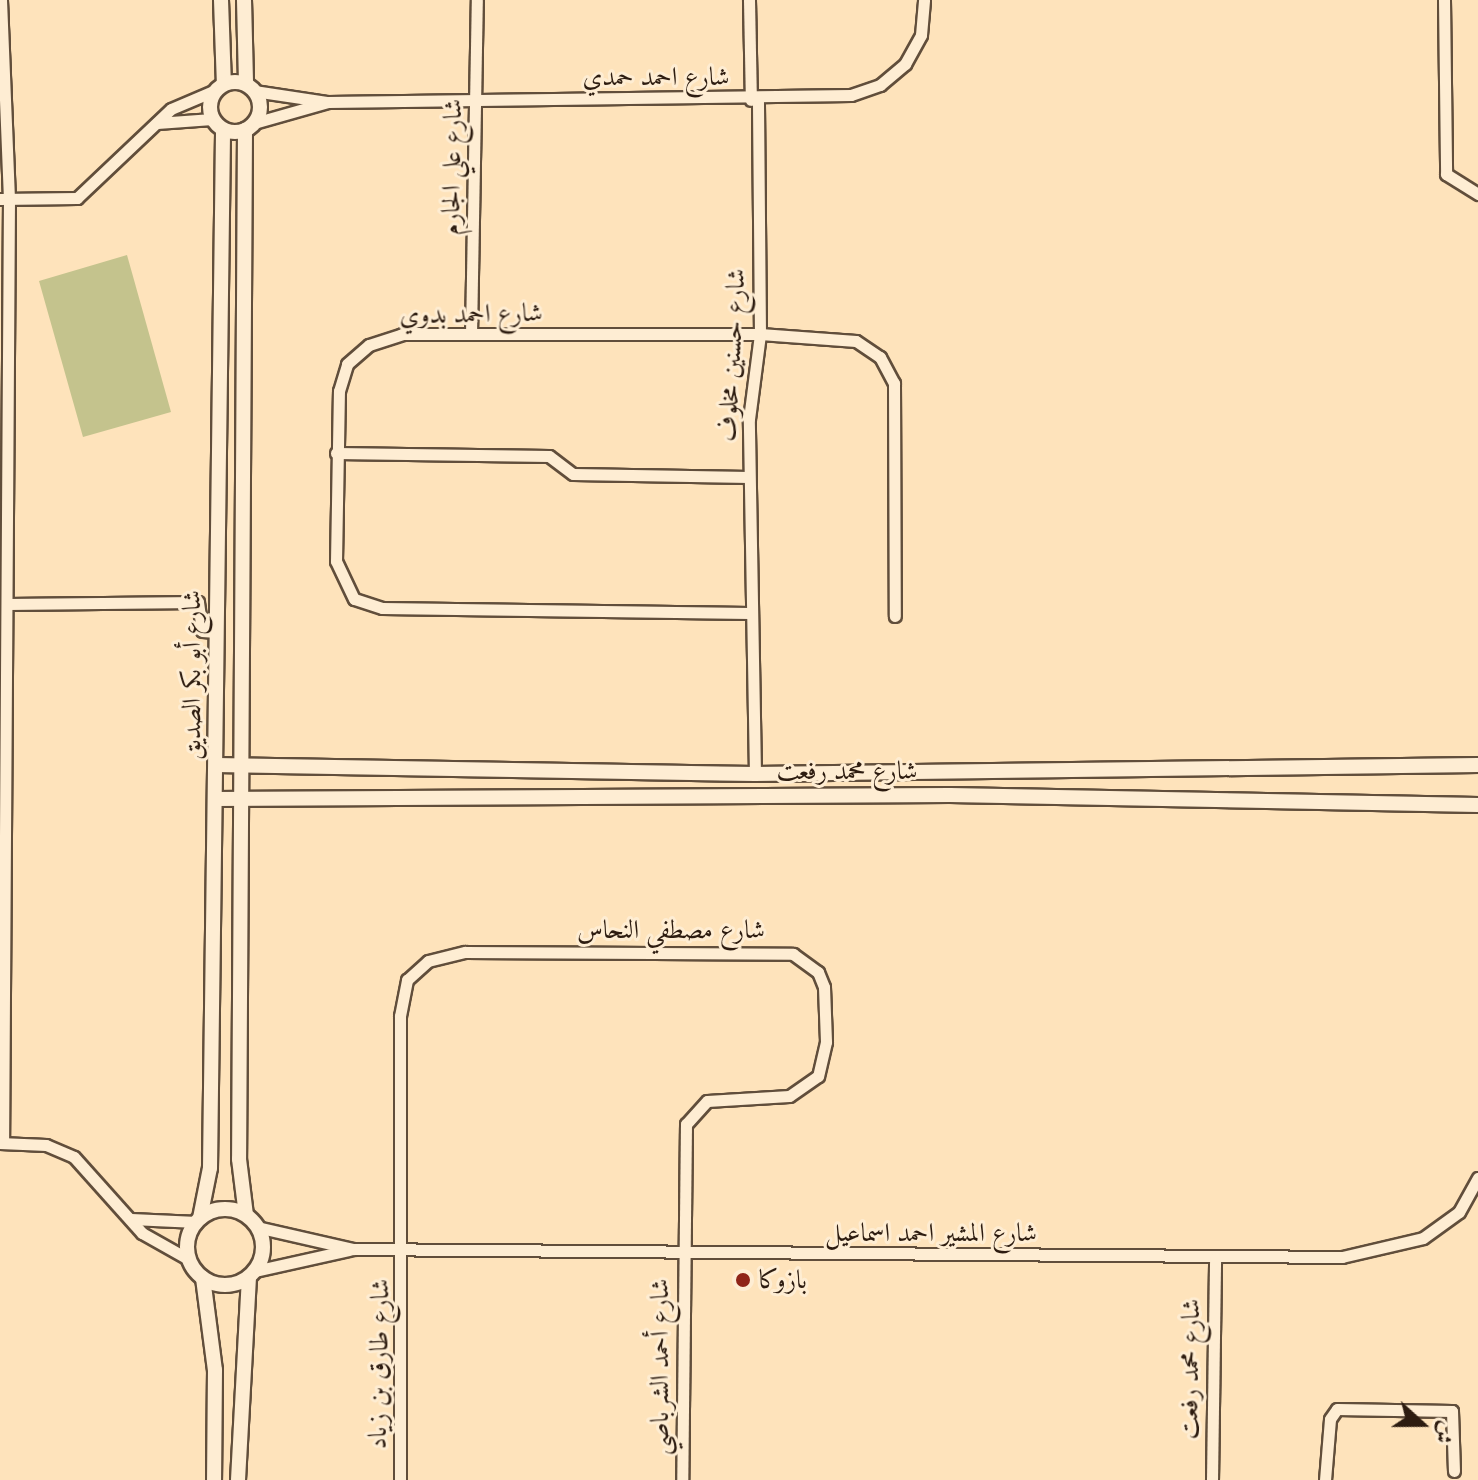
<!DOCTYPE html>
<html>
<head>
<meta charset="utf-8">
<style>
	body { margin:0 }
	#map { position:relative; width:1478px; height:1480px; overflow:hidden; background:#fee3bb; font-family:Cardo,Amiri,serif }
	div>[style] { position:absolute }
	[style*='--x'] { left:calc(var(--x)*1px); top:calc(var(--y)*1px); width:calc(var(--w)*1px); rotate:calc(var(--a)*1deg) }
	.green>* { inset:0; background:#c4c38d }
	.roads { filter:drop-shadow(2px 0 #614e3b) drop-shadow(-2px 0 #614e3b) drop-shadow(0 2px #614e3b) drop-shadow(0 -2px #614e3b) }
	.minor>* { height:11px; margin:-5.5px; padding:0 5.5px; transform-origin:5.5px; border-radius:5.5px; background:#feedd3 }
	.tertiary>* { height:14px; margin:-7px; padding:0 7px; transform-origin:7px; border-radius:7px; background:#feedd3 }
	.tertiary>.ring { margin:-7px; padding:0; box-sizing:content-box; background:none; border:14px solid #feedd3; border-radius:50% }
	.dots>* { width:22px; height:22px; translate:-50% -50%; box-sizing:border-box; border:4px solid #feedd3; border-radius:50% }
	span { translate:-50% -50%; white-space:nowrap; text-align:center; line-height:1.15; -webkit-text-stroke:6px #feedd3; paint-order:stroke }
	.street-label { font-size:26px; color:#2d1c10 }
	.poi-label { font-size:26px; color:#2d1c10 }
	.left { translate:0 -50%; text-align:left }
	.north { position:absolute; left:1382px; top:1384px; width:80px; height:80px; -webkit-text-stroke:6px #feedd3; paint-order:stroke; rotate:111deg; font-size:22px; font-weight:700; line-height:32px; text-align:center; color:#2d1c10 }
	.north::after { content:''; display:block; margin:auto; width:28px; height:36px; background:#2d1c10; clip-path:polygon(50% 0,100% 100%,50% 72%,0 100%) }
</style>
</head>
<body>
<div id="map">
	<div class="green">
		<i style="clip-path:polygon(127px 255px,171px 412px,83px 437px,39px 281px)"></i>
	</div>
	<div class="roads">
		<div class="minor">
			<i style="--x:1;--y:0;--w:199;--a:87.7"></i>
			<i style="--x:9;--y:199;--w:944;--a:90.36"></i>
			<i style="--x:749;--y:0;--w:100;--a:88.9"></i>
			<i style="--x:1444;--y:0;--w:174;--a:89.3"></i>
			<i style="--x:1446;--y:174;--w:38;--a:32"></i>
			<i style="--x:254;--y:91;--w:75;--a:8.5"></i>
			<i style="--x:328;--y:102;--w:523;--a:-0.77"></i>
			<i style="--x:851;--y:95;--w:31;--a:-19"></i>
			<i style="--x:880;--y:85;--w:33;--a:-40"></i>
			<i style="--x:905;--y:64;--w:33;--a:-61"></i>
			<i style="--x:921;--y:35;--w:35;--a:-85"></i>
			<i style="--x:157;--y:123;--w:55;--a:-4.2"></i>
			<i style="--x:254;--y:123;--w:77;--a:-15.8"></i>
			<i style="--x:0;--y:199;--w:77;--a:-0.7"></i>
			<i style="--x:77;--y:198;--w:129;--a:-43.4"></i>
			<i style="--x:171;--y:109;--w:49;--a:-22.9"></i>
			<i style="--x:471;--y:334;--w:334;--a:-89"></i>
			<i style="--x:336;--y:453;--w:213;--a:0.8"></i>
			<i style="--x:549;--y:456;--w:30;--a:37"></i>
			<i style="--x:573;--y:474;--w:176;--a:1"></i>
			<i style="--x:7;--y:604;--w:191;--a:-0.6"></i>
			<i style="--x:198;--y:602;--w:29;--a:82"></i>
			<i style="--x:202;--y:631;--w:15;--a:4"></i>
			<i style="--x:749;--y:613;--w:367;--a:-179.2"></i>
			<i style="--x:382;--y:608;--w:29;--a:-162"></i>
			<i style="--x:354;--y:599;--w:42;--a:-115.3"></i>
			<i style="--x:336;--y:561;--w:170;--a:-89"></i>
			<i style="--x:339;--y:391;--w:28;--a:-73"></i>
			<i style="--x:347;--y:364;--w:29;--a:-41"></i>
			<i style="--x:369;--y:345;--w:35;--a:-18"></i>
			<i style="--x:402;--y:334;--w:358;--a:0"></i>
			<i style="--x:760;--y:334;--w:96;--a:4.2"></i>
			<i style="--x:856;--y:341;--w:29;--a:34"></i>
			<i style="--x:880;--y:357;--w:30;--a:62"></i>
			<i style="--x:894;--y:383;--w:233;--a:89.8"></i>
			<i style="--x:755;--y:774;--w:355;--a:-91"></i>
			<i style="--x:749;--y:419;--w:86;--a:-82.6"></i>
			<i style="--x:760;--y:334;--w:234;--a:-90.5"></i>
			<i style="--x:0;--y:1143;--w:46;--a:2.5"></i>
			<i style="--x:46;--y:1145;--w:30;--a:23"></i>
			<i style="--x:74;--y:1157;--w:102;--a:48.2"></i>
			<i style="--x:142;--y:1233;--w:55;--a:29.4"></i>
			<i style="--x:131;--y:1219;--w:66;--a:2.6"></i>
			<i style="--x:257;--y:1227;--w:98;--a:12.9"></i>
			<i style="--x:353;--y:1249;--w:989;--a:0.46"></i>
			<i style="--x:1342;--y:1257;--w:83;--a:-13.2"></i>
			<i style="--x:1423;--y:1238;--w:44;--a:-35.8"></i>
			<i style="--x:1459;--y:1212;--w:39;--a:-61"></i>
			<i style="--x:255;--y:1271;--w:96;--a:-12.6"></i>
			<i style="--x:400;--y:1480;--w:464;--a:-90"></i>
			<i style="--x:400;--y:1016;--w:37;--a:-79"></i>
			<i style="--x:407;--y:980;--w:28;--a:-42"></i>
			<i style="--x:428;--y:961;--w:38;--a:-14"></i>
			<i style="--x:465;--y:952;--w:328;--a:0.3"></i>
			<i style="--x:793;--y:954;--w:31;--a:36"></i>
			<i style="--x:818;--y:972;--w:16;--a:68"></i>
			<i style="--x:824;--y:987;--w:55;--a:87.9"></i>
			<i style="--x:826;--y:1042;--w:35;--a:103"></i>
			<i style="--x:818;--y:1076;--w:35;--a:145"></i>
			<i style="--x:789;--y:1096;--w:82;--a:176.5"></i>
			<i style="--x:707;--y:1101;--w:31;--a:132"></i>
			<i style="--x:686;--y:1124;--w:356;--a:90.6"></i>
			<i style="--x:1212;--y:1480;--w:222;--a:-89.2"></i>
			<i style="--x:1325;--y:1480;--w:61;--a:-85.3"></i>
			<i style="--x:1330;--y:1419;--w:12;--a:-55"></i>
			<i style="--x:1337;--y:1409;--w:115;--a:1"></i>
			<i style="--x:1452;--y:1411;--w:60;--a:88.1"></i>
		</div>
		<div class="tertiary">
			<i style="--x:221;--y:0;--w:84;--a:88"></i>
			<i style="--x:244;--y:0;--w:84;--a:88.6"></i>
			<i class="ring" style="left:210px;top:82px;width:36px;height:36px"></i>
			<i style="--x:245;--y:130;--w:1029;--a:90.33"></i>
			<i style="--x:239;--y:1159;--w:56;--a:82.9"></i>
			<i style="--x:216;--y:765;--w:539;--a:0.96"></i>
			<i style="--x:755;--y:774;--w:723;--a:-0.71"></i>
			<i style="--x:215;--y:799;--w:735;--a:-0.31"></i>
			<i style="--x:950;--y:795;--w:528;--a:1.09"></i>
			<i class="ring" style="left:187px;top:1209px;width:62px;height:62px"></i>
			<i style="--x:200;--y:1218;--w:51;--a:-78.7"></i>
			<i style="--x:210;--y:1168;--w:1038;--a:-89.28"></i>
			<i style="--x:203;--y:1278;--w:93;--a:82.6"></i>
			<i style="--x:215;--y:1370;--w:110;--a:90.5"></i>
			<i style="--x:238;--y:1480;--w:203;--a:-86.9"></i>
		</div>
	</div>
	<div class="dots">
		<i style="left:743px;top:1280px;background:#8f2418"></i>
	</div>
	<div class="street-label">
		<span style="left:656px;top:77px">شارع احمد حمدي</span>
		<span style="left:452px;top:167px;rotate:-89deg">شارع علي الجارم</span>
		<span style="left:471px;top:314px;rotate:-1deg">شارع احمد بدوي</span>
		<span style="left:732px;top:355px;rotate:-87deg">شارع حسنين مخلوف</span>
		<span style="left:192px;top:675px;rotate:-90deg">شارع أبو بكر الصديق</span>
		<span style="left:847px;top:771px">شارع محمد رفعت</span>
		<span style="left:671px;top:930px">شارع مصطفي النحاس</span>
		<span style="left:931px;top:1233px">شارع المشير احمد اسماعيل</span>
		<span style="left:379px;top:1364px;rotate:-89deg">شارع طارق بن زياد</span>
		<span style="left:660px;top:1367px;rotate:-90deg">شارع أحمد الشرباصي</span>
		<span style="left:1190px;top:1369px;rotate:-89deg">شارع محمد رفعت</span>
	</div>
	<div class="poi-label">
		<span class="left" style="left:759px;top:1280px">بازوكا</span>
	</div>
	<div class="north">ش</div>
</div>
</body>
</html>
